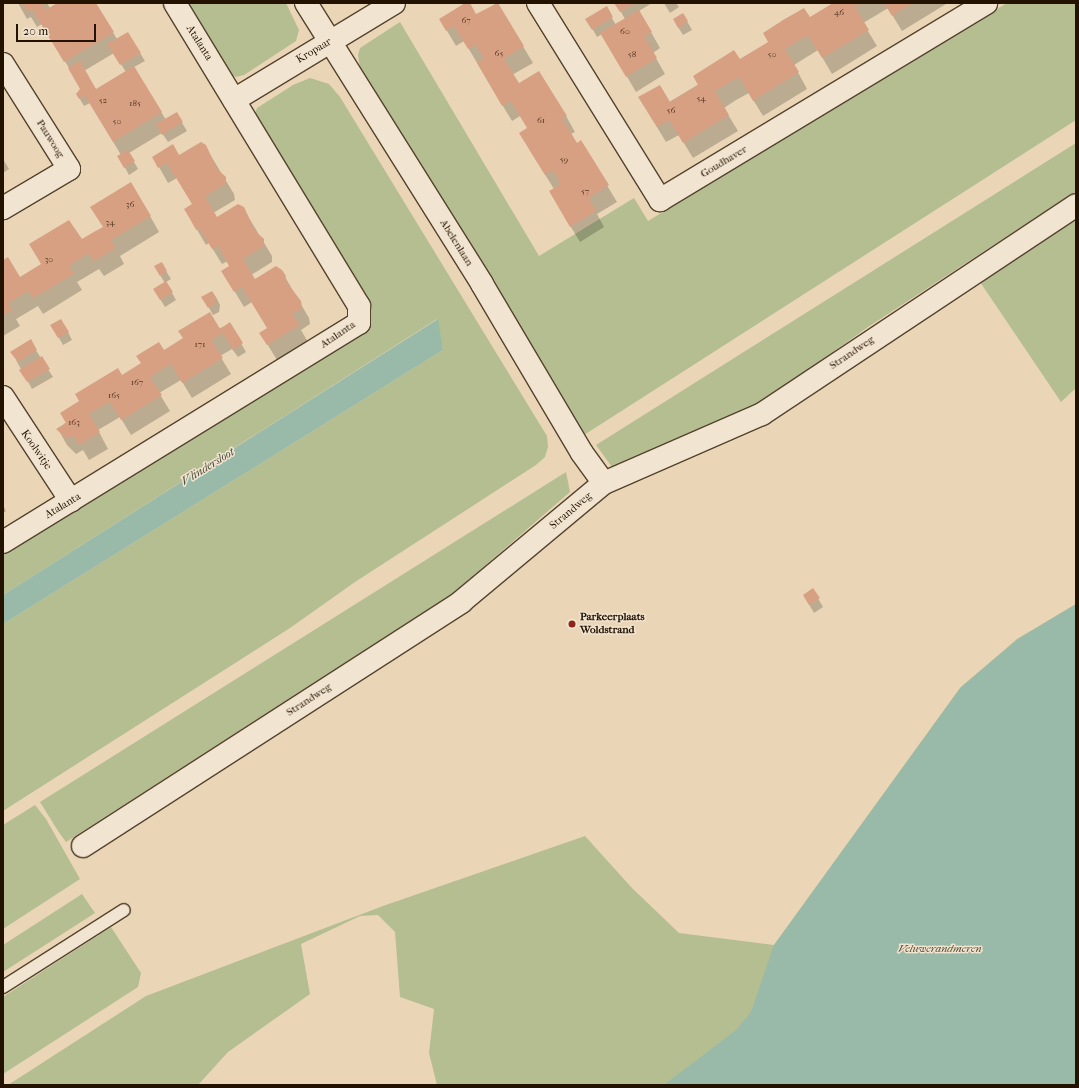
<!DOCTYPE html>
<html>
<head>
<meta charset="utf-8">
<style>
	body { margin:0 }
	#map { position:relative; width:1079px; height:1088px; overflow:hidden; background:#ead6b6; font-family:"IM FELL French Canon",serif }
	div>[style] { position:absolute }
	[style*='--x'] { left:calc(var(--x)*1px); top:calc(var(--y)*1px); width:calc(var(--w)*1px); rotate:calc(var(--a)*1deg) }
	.green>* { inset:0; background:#b4be91 }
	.water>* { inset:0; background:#99baa8 }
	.shadow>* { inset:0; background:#0003 }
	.building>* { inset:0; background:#d8a083 }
	.roads { filter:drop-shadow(1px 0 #55432e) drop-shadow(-1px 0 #55432e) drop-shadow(0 1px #55432e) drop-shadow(0 -1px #55432e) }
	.lane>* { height:12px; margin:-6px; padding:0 6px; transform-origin:6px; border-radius:6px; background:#f1e4d0 }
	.street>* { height:22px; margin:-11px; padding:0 11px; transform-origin:11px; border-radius:11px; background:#f1e4d0 }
	.dots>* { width:11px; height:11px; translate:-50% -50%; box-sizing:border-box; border:2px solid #f1e4d0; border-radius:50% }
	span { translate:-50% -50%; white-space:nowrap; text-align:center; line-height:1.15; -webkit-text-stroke:3px #f1e4d0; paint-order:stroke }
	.number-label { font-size:9px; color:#503621 }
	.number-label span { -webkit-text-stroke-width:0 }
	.street-label { font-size:11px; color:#231200 }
	.poi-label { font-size:11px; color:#231200; font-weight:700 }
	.left { translate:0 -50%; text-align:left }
	.park-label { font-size:11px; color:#564e33; font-style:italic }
	.water-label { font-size:12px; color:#4c4d3b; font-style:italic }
	.frame { position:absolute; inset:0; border:4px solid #231200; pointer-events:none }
	.scale { position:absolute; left:16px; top:24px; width:80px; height:18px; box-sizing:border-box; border:2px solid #231200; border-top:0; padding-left:5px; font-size:12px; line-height:14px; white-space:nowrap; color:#231200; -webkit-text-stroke:3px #f1e4d0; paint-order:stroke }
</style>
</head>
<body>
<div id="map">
	<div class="green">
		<i style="clip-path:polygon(179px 3px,286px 3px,299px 30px,296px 41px,244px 75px,236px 77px,227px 73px)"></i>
		<i style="clip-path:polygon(1007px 3px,1076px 3px,1076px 120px,584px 435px,360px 68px,358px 55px,360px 48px,400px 22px,539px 256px,634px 198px,648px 221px)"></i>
		<i style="clip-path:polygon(310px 78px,329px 84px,340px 97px,547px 436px,548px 447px,545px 457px,536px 465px,355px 582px,290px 628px,3px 811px,3px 624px,443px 350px,437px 319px,3px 595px,3px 555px,371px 325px,252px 121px,257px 108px,293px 85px)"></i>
		<i style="clip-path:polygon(1076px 143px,1076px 191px,868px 327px,758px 405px,612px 467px,596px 445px)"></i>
		<i style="clip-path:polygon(1076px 216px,1076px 388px,1061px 402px,978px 279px)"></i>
		<i style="clip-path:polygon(566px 472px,570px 492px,451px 595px,66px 842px,58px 831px,40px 802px)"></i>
		<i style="clip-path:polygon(1076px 604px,1076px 1085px,437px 1085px,429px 1053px,434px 1009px,400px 997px,395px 932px,378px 915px,360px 916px,301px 944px,310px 994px,228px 1052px,198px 1085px,8px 1085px,146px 996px,383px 906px,585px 836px,632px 888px,679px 933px,774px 945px,960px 688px,1017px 639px)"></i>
		<i style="clip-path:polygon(35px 805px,46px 819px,80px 879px,3px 929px,3px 825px)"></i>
		<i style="clip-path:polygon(82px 894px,95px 913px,3px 972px,3px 945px)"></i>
		<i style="clip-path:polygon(111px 927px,141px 973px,138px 987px,3px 1074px,3px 997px)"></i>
	</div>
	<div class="water">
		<i style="clip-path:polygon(438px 319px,443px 350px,3px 624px,3px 595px)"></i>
		<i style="clip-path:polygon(1076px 604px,1076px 1085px,664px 1085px,736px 1030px,751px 1012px,774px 945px,961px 687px,1018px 639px)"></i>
	</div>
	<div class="shadow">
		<i style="clip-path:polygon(evenodd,18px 3px,47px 3px,50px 8px,59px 3px,95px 3px,117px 39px,140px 53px,145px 61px,134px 67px,166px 120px,176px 113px,187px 131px,168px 142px,162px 133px,129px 153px,138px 169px,129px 175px,119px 157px,121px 155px,90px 103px,84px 106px,77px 94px,82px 89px,42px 24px,37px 27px,31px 17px,27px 19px,18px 3px,114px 53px,126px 72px,96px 90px,84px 71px,114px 53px)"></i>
		<i style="clip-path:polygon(467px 3px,476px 15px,497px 3px,533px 63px,512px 75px,518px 85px,566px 116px,575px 132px,571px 134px,577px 145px,581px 142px,617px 202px,597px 214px,604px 227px,580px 242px,559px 207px,554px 189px,529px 149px,528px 128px,520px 116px,512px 121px,464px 41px,456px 46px,440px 19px)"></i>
		<i style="clip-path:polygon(616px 3px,652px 3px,639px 11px,660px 48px,653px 53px,665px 74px,636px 92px,602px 34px,597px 37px,587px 19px,606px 8px,616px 25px,625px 19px)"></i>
		<i style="clip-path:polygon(664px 3px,676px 3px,679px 7px,670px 13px)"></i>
		<i style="clip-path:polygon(835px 3px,946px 4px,902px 31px,888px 8px,875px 16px,863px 23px,877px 46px,832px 74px,818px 50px,794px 65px,807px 89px,763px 116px,749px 93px,736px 100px,724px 108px,738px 131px,693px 158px,679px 135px,666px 142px,649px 114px)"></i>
		<i style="clip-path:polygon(683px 14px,692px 30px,683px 35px,678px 27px)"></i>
		<i style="clip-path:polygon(205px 146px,234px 194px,235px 200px,213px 213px,217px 218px,243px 208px,272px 256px,272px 262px,251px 275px,255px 280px,281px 270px,309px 318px,310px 324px,301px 330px,308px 342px,277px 360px,261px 334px,268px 329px,252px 302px,244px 307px,232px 287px,231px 267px,228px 261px,222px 264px,209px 243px,206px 245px,185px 209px,193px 205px,177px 178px,168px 183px,154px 158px,179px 156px)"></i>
		<i style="clip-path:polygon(3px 159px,9px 169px,3px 173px)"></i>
		<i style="clip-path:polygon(150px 216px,159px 232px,120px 256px,124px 264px,104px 276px,99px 269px,77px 282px,82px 290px,43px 314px,38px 306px,16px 319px,20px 326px,3px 336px,3px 261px,20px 278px,81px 241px)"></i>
		<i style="clip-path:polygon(161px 263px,171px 279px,166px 282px,176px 300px,165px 307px,154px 289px,165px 283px,155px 267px)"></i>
		<i style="clip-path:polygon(203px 297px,216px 297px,220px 305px,219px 312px,213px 315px)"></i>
		<i style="clip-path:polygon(230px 324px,246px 352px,238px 357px,232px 349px,220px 356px,231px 374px,192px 398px,181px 380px,159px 393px,170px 411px,131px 435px,120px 417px,98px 430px,108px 449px,89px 460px,83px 450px,76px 454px,67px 445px,58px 429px,122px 376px,163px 351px)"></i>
		<i style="clip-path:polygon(52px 325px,68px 332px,72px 340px,63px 345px)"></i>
		<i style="clip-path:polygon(30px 341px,53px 377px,32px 389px,16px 360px)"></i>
		<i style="clip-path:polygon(3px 505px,6px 511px,3px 513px)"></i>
		<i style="clip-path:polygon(813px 590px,823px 607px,814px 613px,804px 596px)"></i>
	</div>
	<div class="building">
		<i style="clip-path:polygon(22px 3px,42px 3px,46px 10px,57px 3px,96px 3px,114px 32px,64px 62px,32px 9px,27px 12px)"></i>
		<i style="clip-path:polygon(465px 3px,470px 3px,476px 14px,498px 3px,524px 46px,504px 59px,519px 83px,539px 71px,567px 116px,562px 118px,577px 143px,581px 140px,609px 185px,589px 198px,596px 211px,570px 227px,549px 191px,561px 184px,553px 170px,545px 175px,519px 133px,527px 128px,511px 101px,502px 106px,477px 63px,484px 58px,476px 45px,468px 49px,454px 26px,446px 31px,439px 19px)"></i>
		<i style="clip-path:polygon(614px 3px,635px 3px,620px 12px)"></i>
		<i style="clip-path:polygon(833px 3px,861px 3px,855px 7px,869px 30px,822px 58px,808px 35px,796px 42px,785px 49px,799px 72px,753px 101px,739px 77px,715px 91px,729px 115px,683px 143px,669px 120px,657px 127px,638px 97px,660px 85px,670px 102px,698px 85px,693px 76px,734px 50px,740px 59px,768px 42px,763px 33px,783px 20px,804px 8px,810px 17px)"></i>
		<i style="clip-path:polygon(884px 3px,913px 3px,892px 16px)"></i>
		<i style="clip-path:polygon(607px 6px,613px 17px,592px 30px,585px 19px)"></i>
		<i style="clip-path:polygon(639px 10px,652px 32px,644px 36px,657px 58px,626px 77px,600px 33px)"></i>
		<i style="clip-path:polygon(683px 13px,688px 21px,678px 28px,673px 19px)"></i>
		<i style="clip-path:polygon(128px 32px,141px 53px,120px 65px,107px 44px)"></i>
		<i style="clip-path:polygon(80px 61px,96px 89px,134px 66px,162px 112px,113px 142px,85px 96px,79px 99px,76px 94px,80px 89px,68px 68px)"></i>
		<i style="clip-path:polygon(177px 112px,183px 122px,162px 135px,156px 124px)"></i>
		<i style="clip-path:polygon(201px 142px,206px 145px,217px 169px,226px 177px,226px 184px,205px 196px,217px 217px,238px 204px,244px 207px,255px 231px,264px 239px,264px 246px,243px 259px,255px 279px,276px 266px,282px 270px,286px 276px,285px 280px,301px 301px,302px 308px,292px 314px,300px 325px,267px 345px,259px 333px,267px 328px,242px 287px,234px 292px,221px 271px,229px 266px,218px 246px,212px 249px,199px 228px,196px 230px,190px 219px,184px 209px,192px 204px,167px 163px,158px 168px,152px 157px,173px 144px,179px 155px)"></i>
		<i style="clip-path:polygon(128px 150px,135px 161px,124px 168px,117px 156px)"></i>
		<i style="clip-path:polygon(131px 182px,151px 216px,111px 240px,116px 248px,94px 261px,89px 253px,69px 266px,74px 274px,33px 298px,28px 291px,8px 303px,12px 310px,3px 315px,3px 260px,8px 257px,20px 277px,41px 264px,29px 244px,69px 220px,82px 239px,92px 233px,103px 227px,90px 207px)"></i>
		<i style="clip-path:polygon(162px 262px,167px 271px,160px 276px,154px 266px)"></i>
		<i style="clip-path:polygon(166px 281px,173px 292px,160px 300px,153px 289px)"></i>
		<i style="clip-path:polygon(212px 291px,216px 297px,215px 304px,208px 308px,201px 297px)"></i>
		<i style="clip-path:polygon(210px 312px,220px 329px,230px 322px,243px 343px,233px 350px,223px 333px,211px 340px,223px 358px,182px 383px,171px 364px,150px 377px,162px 395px,121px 420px,110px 402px,99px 408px,89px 414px,100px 432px,79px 445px,73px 435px,67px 439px,56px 429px,66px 423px,60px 413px,79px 401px,75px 394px,118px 368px,122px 375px,141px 363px,136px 356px,159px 342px,164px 350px,183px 338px,178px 331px)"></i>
		<i style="clip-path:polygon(61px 319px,69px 332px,58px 338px,50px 325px)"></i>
		<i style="clip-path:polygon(31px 339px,37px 350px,18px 362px,10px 352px)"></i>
		<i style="clip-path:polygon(42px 356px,50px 369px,27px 382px,19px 370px)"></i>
		<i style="clip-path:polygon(813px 588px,820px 598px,809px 605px,803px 595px)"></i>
	</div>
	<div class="roads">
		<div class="lane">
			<i style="--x:3;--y:987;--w:143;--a:-32.5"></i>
		</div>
		<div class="street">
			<i style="--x:306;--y:3;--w:332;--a:57.9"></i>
			<i style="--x:482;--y:284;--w:196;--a:59.4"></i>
			<i style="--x:582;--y:453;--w:37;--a:54"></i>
			<i style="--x:538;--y:3;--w:232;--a:58.2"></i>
			<i style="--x:660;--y:200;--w:381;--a:-31.1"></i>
			<i style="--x:3;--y:64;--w:124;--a:57.8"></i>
			<i style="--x:69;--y:169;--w:77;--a:149.4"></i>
			<i style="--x:234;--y:100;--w:187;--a:-31.2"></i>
			<i style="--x:3;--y:397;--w:124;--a:56.8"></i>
			<i style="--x:3;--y:542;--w:418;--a:-31.6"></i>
			<i style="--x:359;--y:323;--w:17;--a:-90"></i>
			<i style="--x:359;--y:306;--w:354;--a:-121.3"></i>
			<i style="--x:83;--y:846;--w:450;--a:-32.8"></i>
			<i style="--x:461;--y:602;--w:186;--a:-39.8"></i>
			<i style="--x:604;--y:483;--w:172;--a:-23.6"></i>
			<i style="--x:762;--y:414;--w:377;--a:-33.6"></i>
		</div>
	</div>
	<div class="dots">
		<i style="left:572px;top:624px;background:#8f2418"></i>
	</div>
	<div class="number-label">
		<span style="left:839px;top:12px">46</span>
		<span style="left:466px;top:20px">67</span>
		<span style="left:625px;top:31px">60</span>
		<span style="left:499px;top:53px">65</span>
		<span style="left:632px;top:54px">58</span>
		<span style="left:772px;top:54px">50</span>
		<span style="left:701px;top:98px">54</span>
		<span style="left:103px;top:100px">52</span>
		<span style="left:135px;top:103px">185</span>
		<span style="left:671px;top:110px">56</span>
		<span style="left:541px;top:120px">61</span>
		<span style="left:117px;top:121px">50</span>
		<span style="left:564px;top:159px">59</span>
		<span style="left:585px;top:191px">57</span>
		<span style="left:130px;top:204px">36</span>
		<span style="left:110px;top:222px">34</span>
		<span style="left:49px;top:259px">30</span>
		<span style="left:200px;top:344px">171</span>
		<span style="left:137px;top:382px">167</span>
		<span style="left:114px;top:395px">165</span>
		<span style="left:74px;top:422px">163</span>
	</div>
	<div class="street-label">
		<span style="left:199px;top:43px;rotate:58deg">Atalanta</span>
		<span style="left:314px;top:51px;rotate:-31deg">Kropaar</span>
		<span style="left:50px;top:139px;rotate:58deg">Pauwoog</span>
		<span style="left:724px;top:162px;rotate:-31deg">Goudhaver</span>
		<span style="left:456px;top:243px;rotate:58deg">Abelenlaan</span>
		<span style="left:338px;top:335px;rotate:-34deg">Atalanta</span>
		<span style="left:852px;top:353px;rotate:-34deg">Strandweg</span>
		<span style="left:36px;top:450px;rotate:56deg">Koolwitje</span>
		<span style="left:63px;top:506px;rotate:-31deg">Atalanta</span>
		<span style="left:571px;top:511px;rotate:-40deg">Strandweg</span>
		<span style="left:309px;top:700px;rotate:-33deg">Strandweg</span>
	</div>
	<div class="poi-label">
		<span class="left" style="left:580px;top:624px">Parkeerplaats<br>Woldstrand</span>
	</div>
	<div class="park-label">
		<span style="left:940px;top:949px">Veluwerandmeren</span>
	</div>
	<div class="water-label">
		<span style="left:208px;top:467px;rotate:-32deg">Vlindersloot</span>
	</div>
	<div class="frame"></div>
	<div class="scale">20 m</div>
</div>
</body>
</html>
